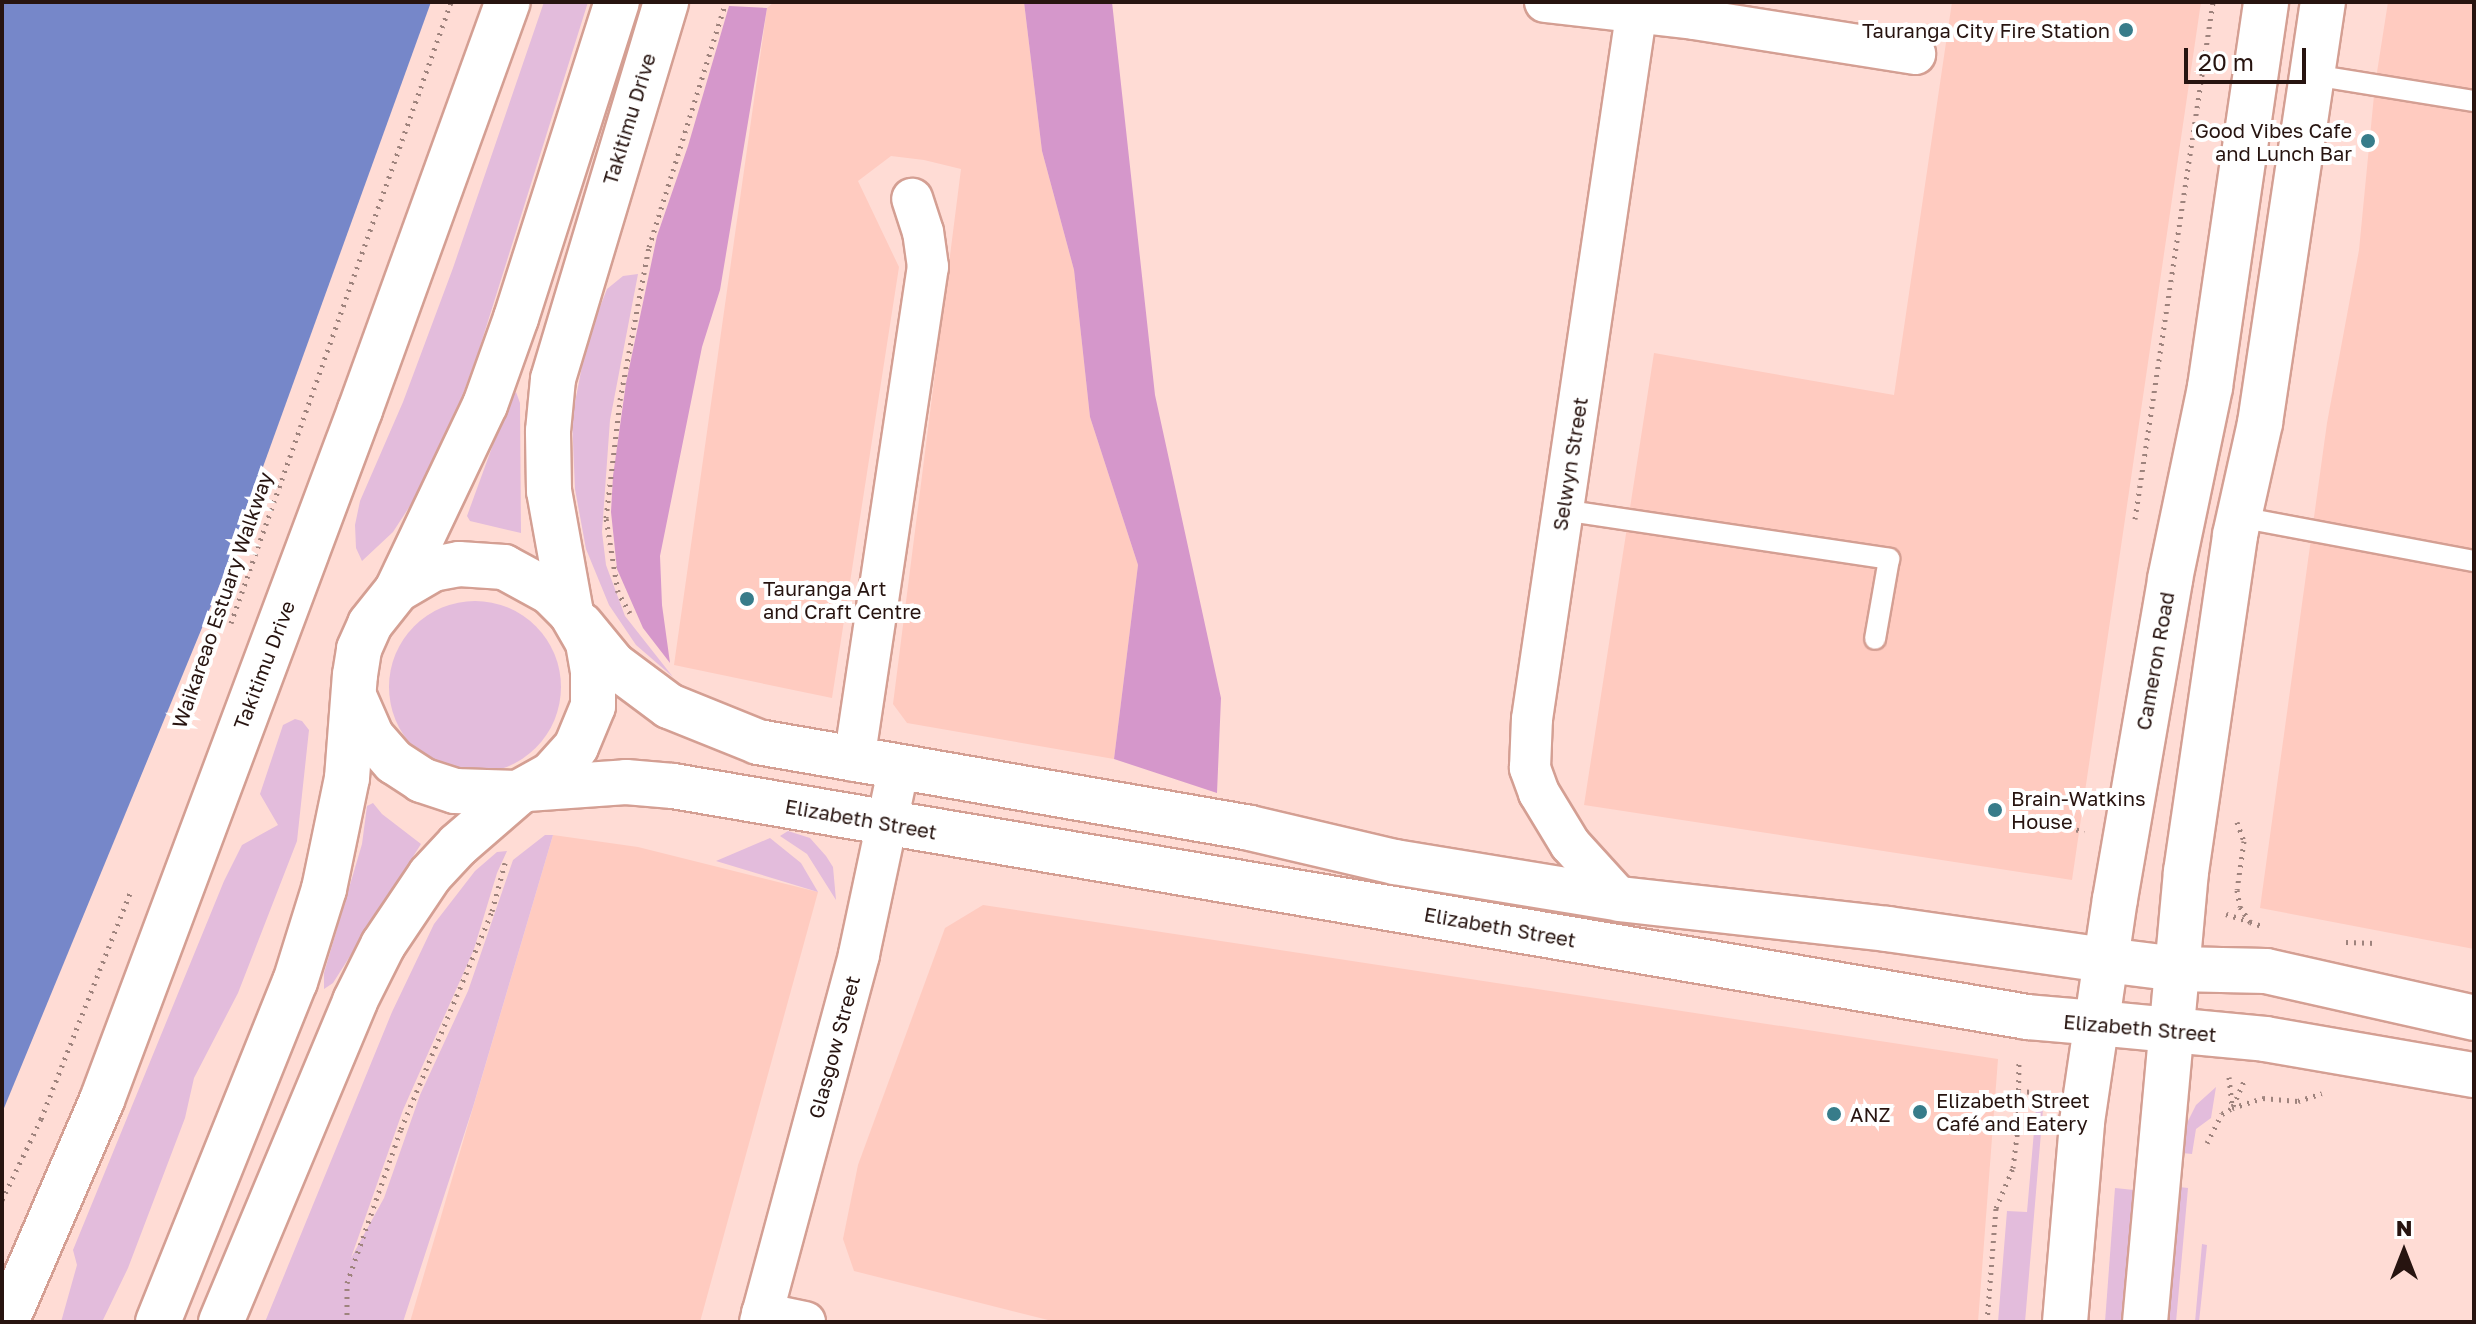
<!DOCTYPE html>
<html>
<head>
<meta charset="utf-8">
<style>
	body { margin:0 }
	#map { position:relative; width:2476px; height:1324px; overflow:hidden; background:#ffdcd5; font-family:"Golos Text",sans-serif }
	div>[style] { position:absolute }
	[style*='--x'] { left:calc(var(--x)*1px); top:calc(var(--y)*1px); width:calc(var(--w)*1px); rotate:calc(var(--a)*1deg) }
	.built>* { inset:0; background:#ffcbc0 }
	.green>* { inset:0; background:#e3bcdc }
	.round { border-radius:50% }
	.forest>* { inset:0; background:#d597cb }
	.water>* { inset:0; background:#7687c9 }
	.path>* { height:5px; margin-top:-2.5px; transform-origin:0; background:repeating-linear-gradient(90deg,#9e837d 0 2px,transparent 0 8px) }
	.roads { filter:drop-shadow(2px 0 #d49f93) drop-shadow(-2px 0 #d49f93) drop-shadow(0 2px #d49f93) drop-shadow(0 -2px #d49f93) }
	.service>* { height:20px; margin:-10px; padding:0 10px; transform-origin:10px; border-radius:10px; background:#fff }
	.minor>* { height:40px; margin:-20px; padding:0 20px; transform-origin:20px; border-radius:20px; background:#fff }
	.secondary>* { height:44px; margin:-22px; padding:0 22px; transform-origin:22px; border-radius:22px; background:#fff }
	.primary>* { height:44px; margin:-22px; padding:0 22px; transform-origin:22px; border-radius:22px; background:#fff }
	.trunk>* { height:44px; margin:-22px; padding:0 22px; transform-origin:22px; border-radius:22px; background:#fff }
	.dots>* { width:22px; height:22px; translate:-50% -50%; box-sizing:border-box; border:4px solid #fff; border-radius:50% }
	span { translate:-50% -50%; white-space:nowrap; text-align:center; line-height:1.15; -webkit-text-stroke:8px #fff; paint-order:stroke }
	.poi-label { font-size:20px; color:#271410 }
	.right { translate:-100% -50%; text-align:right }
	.left { translate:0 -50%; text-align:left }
	.street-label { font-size:20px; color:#271410 }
	.frame { position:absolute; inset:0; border:4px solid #271410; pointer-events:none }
	.north { position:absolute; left:2364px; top:1212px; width:80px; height:80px; -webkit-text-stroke:6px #fff; paint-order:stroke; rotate:0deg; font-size:22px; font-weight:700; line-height:32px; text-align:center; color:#271410 }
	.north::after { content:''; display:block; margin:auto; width:28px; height:36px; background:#271410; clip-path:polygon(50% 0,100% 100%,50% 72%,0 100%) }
	.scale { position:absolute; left:2184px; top:48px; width:122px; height:36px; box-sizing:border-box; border:4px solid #271410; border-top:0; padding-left:10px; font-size:24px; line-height:28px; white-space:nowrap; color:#271410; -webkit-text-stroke:6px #fff; paint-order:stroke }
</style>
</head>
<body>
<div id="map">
	<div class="built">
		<i style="clip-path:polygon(774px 2px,1024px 2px,1042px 151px,1074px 270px,1090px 417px,1138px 565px,1114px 759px,907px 723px,893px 704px,961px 169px,924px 160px,891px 156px,858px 181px,899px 267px,832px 698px,674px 665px,767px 8px)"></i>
		<i style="clip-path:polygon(1952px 2px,2201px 2px,2072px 880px,1584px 805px,1654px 353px,1894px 395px)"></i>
		<i style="clip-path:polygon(2388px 2px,2474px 2px,2474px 949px,2260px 908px,2327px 423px,2359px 250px,2375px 85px)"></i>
		<i style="clip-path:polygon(553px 835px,638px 847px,818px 892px,700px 1322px,410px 1322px)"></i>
		<i style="clip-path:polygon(983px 905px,1998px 1059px,1978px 1322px,1056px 1322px,854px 1271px,843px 1239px,858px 1165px,945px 928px)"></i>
	</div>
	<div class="green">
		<i style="clip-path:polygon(544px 2px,588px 2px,478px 353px,446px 440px,417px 495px,393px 532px,362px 561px,356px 548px,355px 525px,360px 501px,403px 402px,453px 268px)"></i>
		<i style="clip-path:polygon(638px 274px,610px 420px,602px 532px,606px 565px,625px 616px,673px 677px,636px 645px,609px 605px,586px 549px,575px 489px,572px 418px,587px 340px,607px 289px,623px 276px)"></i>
		<i style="clip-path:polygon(516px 392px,520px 403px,521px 533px,470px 521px,467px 516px,510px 398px)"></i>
		<i class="round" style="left:389px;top:601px;width:172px;height:172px"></i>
		<i style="clip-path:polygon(295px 719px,302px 721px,309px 730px,297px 841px,238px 993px,194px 1078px,185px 1118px,128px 1268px,102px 1322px,61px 1322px,77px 1265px,73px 1250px,224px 881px,242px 845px,278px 825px,260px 794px,283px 725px)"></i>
		<i style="clip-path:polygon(373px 803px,382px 814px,421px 844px,333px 983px,324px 989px,324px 973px,362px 844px,367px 806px)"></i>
		<i style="clip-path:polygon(788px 831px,810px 838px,826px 856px,833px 867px,836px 900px,807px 854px,780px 836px)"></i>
		<i style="clip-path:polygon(545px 835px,553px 835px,473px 1107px,403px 1322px,265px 1322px,392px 1012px,434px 924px,475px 871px,497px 852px,507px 851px,497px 873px,474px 949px,403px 1110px,351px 1258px,384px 1198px,420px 1095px,468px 991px,513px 860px)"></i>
		<i style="clip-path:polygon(770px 838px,801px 863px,818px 892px,716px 861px)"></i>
		<i style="clip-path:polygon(2216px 1087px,2211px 1118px,2196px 1129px,2192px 1154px,2182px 1153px,2187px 1123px,2196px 1105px)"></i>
		<i style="clip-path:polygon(2036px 1108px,2043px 1109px,2025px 1322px,1998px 1322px,2007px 1211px,2027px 1212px)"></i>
		<i style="clip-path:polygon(2179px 1187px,2188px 1188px,2176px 1322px,2166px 1322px)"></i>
		<i style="clip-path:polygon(2115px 1188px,2134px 1190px,2128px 1273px,2123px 1322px,2105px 1322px)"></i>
		<i style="clip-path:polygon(2202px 1244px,2207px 1245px,2199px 1322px,2195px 1322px)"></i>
	</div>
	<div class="forest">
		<i style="clip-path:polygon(1024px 2px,1112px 2px,1155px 395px,1221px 698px,1217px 793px,1114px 759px,1138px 565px,1090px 417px,1074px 270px,1042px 151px)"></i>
		<i style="clip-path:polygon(729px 6px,767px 8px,720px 290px,702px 347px,660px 556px,662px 605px,670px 663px,643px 628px,617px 569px,611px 512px,613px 476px,626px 383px,657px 236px,688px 146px)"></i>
	</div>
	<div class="water">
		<i style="clip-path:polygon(2px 2px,431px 2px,225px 572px,2px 1113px)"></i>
	</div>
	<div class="path">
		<i style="--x:2135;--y:519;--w:523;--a:-81.42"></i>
		<i style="--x:630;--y:613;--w:24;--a:-120"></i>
		<i style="--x:618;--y:592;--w:75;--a:-99.2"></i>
		<i style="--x:606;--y:518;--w:119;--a:-83.2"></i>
		<i style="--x:620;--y:400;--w:156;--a:-79.3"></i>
		<i style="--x:649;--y:247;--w:257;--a:-72.6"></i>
		<i style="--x:231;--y:623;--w:659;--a:-70.49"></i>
		<i style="--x:2237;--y:822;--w:20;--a:70"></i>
		<i style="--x:2244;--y:841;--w:49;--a:98.1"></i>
		<i style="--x:2237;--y:890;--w:17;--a:80"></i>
		<i style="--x:2240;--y:907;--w:18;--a:56"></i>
		<i style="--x:2250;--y:922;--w:13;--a:18"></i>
		<i style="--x:2053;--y:825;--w:32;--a:11"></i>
		<i style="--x:2226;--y:914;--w:25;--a:18"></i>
		<i style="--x:2346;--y:942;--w:30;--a:2"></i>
		<i style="--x:2229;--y:1077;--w:31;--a:84"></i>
		<i style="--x:2019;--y:1091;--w:27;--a:4"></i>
		<i style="--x:2233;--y:1106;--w:30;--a:-66"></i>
		<i style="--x:2207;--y:1143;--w:33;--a:-63"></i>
		<i style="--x:2222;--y:1114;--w:12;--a:-31"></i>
		<i style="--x:2232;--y:1108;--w:33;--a:-18"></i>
		<i style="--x:2263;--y:1098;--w:35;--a:5"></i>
		<i style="--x:2298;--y:1101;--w:25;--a:-18"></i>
		<i style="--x:2;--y:1200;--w:90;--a:-64.3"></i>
		<i style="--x:41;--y:1119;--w:245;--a:-68.5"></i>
		<i style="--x:347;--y:1322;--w:39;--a:-90"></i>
		<i style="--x:347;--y:1283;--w:163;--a:-70.7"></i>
		<i style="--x:401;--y:1129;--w:236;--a:-67.3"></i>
		<i style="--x:492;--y:911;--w:50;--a:-74.8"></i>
		<i style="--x:1987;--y:1322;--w:114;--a:-85.5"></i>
		<i style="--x:1996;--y:1208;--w:43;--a:-67"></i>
		<i style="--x:2013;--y:1168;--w:38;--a:-83"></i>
		<i style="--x:2018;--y:1130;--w:71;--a:-89.2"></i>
	</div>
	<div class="roads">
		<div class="service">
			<i style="--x:2313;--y:75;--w:163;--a:9.2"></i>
			<i style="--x:1563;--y:510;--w:330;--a:8.5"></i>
			<i style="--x:1889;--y:559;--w:81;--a:99.9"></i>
			<i style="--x:2239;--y:517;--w:239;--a:10.6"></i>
		</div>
		<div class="minor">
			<i style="--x:1545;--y:2;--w:150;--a:6.5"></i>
			<i style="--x:1694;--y:19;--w:224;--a:9"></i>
			<i style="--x:854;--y:761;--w:500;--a:-81.5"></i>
			<i style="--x:928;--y:267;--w:35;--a:-98"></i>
			<i style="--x:923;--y:232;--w:35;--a:-108"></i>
			<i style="--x:1620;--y:899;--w:74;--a:-132.3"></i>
			<i style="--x:1570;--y:844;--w:60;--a:-121.3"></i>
			<i style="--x:1539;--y:793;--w:27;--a:-110"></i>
			<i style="--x:1530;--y:768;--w:49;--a:-87.7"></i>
			<i style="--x:1532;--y:719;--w:725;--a:-81.59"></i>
			<i style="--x:762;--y:1313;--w:44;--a:11.8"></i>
			<i style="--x:760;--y:1322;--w:381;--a:-74.9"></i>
			<i style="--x:859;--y:954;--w:188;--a:-78"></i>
		</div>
		<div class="secondary">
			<i style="--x:2106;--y:960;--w:72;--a:7.2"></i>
			<i style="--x:2177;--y:969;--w:89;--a:1.3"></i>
			<i style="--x:2266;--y:971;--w:213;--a:12.7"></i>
			<i style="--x:2097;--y:1023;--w:169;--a:5.4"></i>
			<i style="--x:2265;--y:1039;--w:212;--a:9.8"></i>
			<i style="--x:2065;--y:1322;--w:201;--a:-85.1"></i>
			<i style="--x:2082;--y:1122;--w:225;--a:-81.6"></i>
			<i style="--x:2115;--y:899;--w:325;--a:-80.2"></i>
			<i style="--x:2170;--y:579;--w:196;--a:-78.2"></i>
			<i style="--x:2210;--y:387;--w:389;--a:-81.7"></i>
			<i style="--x:2145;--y:1322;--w:452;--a:-84.8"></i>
			<i style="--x:2186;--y:872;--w:341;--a:-81.7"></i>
			<i style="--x:2235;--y:535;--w:115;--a:-77.4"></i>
			<i style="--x:2260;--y:423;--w:426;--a:-81.5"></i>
		</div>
		<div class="primary">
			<i style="--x:581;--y:625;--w:52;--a:50.5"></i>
			<i style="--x:614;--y:665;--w:69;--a:36.7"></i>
			<i style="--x:669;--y:706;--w:96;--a:22"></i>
			<i style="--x:758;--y:742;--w:499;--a:9.9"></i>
			<i style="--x:1250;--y:828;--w:149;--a:13.2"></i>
			<i style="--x:1395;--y:862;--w:228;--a:9.3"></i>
			<i style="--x:1620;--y:899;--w:269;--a:6.4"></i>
			<i style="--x:1887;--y:929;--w:221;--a:8.1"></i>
			<i style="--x:527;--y:789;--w:99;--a:-4"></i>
			<i style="--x:626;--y:782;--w:47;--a:4.9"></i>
			<i style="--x:673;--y:786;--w:1374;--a:9.68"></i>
			<i style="--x:2027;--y:1017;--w:70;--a:4.9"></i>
		</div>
		<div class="trunk">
			<i style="--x:397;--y:590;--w:205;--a:-64.6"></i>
			<i style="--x:485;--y:405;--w:92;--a:-70.4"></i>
			<i style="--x:516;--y:318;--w:332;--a:-72.3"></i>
			<i style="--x:571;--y:613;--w:124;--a:-100.2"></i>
			<i style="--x:549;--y:491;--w:60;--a:-91"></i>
			<i style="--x:548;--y:431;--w:52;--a:-84.5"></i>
			<i style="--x:553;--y:379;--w:394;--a:-73.3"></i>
			<i style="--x:6;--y:1322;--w:242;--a:-66.6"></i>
			<i style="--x:102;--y:1100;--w:737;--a:-69.5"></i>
			<i style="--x:360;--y:410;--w:434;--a:-70.1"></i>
			<i style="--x:158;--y:1322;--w:367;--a:-68.1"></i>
			<i style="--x:295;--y:982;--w:97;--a:-72.7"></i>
			<i style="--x:324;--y:889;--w:113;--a:-78.3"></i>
			<i style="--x:347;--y:778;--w:103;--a:-85.6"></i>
			<i style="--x:355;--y:675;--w:26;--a:-81"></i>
			<i style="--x:359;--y:649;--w:27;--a:-66"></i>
			<i style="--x:370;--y:624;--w:43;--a:-51.5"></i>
			<i style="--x:397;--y:590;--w:42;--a:-30.3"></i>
			<i style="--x:433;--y:569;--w:26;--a:-11"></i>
			<i style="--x:459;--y:564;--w:45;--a:3.8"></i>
			<i style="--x:504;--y:567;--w:52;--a:28.5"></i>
			<i style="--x:550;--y:592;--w:30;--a:45"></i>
			<i style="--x:571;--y:613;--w:34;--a:60"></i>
			<i style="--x:588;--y:643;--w:29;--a:80"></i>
			<i style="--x:593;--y:672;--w:34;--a:90"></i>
			<i style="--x:593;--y:706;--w:44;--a:112.5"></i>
			<i style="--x:576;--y:747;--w:36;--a:132"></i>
			<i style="--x:552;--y:774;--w:39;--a:151"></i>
			<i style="--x:518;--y:793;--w:63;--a:-178.2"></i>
			<i style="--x:455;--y:791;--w:35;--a:-162"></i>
			<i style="--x:422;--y:780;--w:33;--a:-147"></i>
			<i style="--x:394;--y:762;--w:33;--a:-131"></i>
			<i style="--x:372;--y:737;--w:45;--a:-113.7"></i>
			<i style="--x:221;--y:1322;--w:348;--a:-67.3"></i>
			<i style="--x:355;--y:1001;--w:63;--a:-63.4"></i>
			<i style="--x:383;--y:945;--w:84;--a:-56.1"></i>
			<i style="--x:430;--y:875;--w:41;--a:-47"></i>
			<i style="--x:458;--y:845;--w:79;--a:-40.9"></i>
		</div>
	</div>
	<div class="dots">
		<i style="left:2126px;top:30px;background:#377c8a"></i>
		<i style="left:2368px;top:141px;background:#377c8a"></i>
		<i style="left:747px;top:599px;background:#377c8a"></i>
		<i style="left:1995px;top:810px;background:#377c8a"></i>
		<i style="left:1920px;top:1112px;background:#377c8a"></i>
		<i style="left:1834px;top:1114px;background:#377c8a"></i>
	</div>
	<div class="poi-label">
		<span class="right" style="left:2110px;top:30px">Tauranga City Fire Station</span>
		<span class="right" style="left:2352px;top:142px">Good Vibes Cafe<br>and Lunch Bar</span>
		<span class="left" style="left:763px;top:600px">Tauranga Art<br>and Craft Centre</span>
		<span class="left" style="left:2011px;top:810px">Brain-Watkins<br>House</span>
		<span class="left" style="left:1936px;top:1112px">Elizabeth Street<br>Café and Eatery</span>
		<span class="left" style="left:1850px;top:1114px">ANZ</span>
	</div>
	<div class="street-label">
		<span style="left:629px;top:119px;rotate:-73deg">Takitimu Drive</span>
		<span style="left:1570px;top:464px;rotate:-81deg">Selwyn Street</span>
		<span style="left:222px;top:600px;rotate:-71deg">Waikareao Estuary Walkway</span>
		<span style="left:2155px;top:661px;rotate:-80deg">Cameron Road</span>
		<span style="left:264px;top:665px;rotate:-69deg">Takitimu Drive</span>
		<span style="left:861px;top:819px;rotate:10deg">Elizabeth Street</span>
		<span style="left:1500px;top:927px;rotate:10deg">Elizabeth Street</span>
		<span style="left:2140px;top:1028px;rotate:5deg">Elizabeth Street</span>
		<span style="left:834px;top:1047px;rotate:-75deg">Glasgow Street</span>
	</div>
	<div class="frame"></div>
	<div class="north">N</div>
	<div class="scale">20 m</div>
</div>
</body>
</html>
